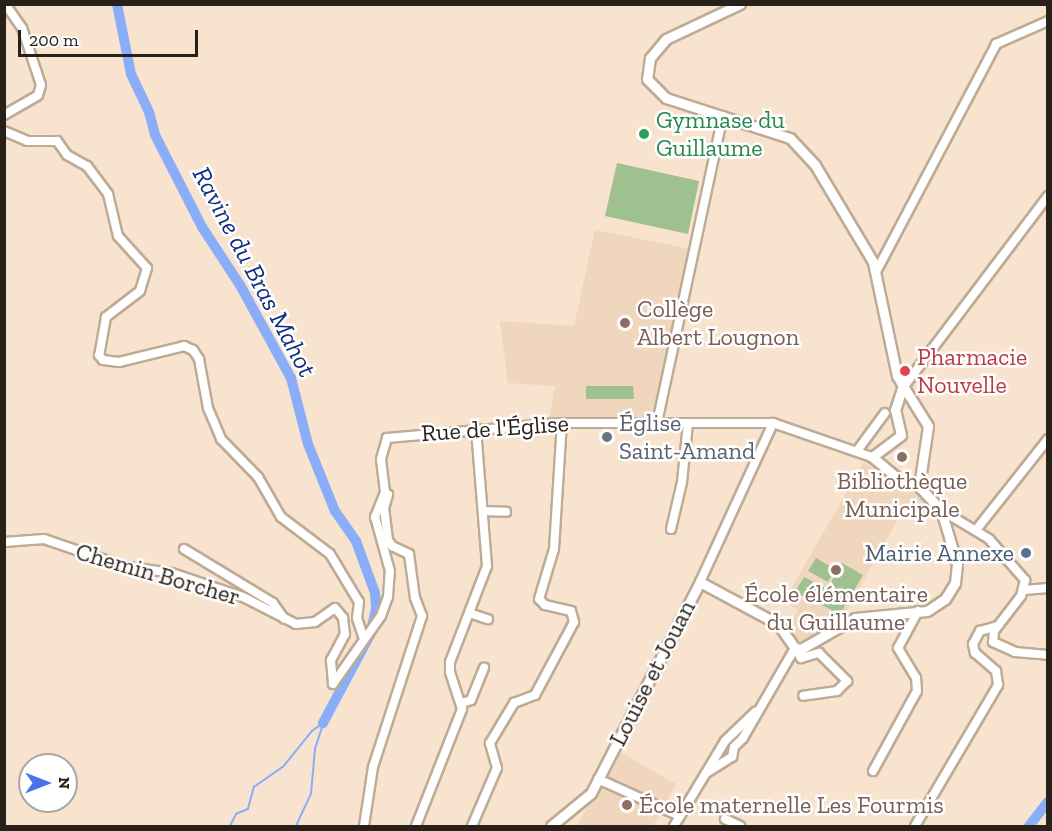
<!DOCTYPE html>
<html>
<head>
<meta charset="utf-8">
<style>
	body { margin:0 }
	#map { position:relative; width:1052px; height:831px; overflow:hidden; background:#f7e3ce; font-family:"Zilla Slab",serif }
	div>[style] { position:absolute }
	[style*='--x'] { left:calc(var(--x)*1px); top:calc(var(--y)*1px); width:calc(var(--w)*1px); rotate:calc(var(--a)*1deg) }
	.built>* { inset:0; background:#efd6bc }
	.green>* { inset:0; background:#9fc08f }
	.stream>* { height:1.5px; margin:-0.75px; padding:0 0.75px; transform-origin:0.75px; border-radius:0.75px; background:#8aadf9 }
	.river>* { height:10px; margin:-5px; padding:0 5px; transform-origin:5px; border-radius:5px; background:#8aadf9 }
	.roads { filter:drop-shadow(2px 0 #bdab96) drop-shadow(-2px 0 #bdab96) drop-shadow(0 2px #bdab96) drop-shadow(0 -2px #bdab96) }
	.minor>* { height:8px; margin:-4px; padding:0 4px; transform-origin:4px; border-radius:4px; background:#fff }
	.major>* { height:9px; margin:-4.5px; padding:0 4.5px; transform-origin:4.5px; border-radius:4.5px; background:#fff }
	.dots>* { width:16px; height:16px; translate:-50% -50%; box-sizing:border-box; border:3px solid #fff; border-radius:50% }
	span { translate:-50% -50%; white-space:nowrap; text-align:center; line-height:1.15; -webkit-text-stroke:5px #fff; paint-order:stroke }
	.leisure-label { font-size:24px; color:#27864d }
	.left { translate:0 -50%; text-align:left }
	.education-label { font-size:24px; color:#785e54 }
	.health-label { font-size:24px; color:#be3a42 }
	.worship-label { font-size:24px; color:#5b616d }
	.street-label { font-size:24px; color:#282119 }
	.service-label { font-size:24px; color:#4e5e75 }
	.right { translate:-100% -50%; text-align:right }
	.water-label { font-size:26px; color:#112d82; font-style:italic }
	.frame { position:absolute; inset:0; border:6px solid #282119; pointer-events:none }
	.north { position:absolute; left:18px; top:753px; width:60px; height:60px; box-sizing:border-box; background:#fff; border:2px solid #a9a6a3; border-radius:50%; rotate:90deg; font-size:16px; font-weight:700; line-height:24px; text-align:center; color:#282119 }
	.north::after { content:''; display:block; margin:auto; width:21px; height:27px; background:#4775e7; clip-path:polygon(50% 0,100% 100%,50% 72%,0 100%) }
	.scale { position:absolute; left:18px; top:30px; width:180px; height:27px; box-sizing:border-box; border:3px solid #282119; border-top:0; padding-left:8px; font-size:18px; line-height:21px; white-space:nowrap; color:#282119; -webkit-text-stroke:4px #fff; paint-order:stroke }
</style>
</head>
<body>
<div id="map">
	<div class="built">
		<i style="clip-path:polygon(595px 230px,690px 249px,654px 417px,549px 420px,555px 386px,508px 383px,500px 321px,574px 326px)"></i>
		<i style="clip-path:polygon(864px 462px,930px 503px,922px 517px,905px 507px,842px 619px,800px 644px,789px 626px,798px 610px,784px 601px)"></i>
		<i style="clip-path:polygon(618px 751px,676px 784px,653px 826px,577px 826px)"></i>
	</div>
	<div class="green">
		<i style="clip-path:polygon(617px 163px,699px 181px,688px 234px,605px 216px)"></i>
		<i style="clip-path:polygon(586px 386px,633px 386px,634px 399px,586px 399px)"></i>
		<i style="clip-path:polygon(816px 558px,835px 569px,828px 582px,808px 571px)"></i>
		<i style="clip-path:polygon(842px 563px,863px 575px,840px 614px,795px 592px,804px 577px,827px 589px)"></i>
	</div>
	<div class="stream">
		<i style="--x:230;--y:826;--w:13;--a:-63"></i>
		<i style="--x:236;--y:814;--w:13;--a:-23"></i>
		<i style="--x:248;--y:809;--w:23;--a:-75"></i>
		<i style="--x:254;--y:787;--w:35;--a:-35"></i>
		<i style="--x:283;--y:767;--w:46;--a:-51.1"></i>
		<i style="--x:312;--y:731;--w:14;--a:-36"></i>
		<i style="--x:296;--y:826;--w:35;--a:-65"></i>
		<i style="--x:311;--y:794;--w:45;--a:-84.9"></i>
		<i style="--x:315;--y:749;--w:26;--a:-72"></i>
	</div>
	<div class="river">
		<i style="--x:117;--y:4;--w:71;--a:78.7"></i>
		<i style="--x:131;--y:74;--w:42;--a:64.7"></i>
		<i style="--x:149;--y:112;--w:24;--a:75"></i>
		<i style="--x:155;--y:135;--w:103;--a:62.9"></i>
		<i style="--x:202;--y:227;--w:69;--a:56.8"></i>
		<i style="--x:240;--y:285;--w:106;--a:61.3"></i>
		<i style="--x:291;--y:378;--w:68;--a:75.6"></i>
		<i style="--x:308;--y:444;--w:72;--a:68.1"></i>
		<i style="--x:335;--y:511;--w:37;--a:55"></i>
		<i style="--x:356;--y:541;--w:55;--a:69.9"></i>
		<i style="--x:375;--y:593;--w:16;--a:86"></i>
		<i style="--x:376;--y:609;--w:27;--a:103"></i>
		<i style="--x:370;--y:635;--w:100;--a:118.1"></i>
		<i style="--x:1029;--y:826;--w:31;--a:-52"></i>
	</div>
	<div class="roads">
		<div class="minor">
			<i style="--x:4;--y:115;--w:39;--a:-30"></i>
			<i style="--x:38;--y:95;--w:10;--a:-73"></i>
			<i style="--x:41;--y:85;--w:60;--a:-108.4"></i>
			<i style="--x:22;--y:28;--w:29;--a:-125"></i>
			<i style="--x:4;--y:131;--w:25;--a:23"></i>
			<i style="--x:27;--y:141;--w:30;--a:0"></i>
			<i style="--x:57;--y:141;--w:17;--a:54"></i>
			<i style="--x:67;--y:155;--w:23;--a:29"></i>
			<i style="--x:87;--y:166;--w:35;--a:53"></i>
			<i style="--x:108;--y:194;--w:43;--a:76.6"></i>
			<i style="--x:118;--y:236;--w:43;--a:47.8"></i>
			<i style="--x:147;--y:268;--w:24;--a:107"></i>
			<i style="--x:140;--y:291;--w:43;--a:142.6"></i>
			<i style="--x:106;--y:317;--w:39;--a:100"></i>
			<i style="--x:99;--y:355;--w:6;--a:51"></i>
			<i style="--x:103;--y:360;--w:16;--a:7"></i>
			<i style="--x:119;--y:362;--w:67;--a:-13.8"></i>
			<i style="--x:184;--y:346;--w:10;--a:24"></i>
			<i style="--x:193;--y:350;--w:11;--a:56"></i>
			<i style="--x:199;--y:359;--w:50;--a:79.6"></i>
			<i style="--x:208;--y:408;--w:34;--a:67"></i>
			<i style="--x:221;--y:439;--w:53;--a:45.8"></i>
			<i style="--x:258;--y:477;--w:46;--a:60.1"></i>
			<i style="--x:281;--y:517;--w:61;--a:37.1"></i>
			<i style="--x:330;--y:554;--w:56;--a:58.9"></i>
			<i style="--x:359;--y:602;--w:16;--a:97"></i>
			<i style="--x:357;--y:618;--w:19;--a:72"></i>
			<i style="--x:876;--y:272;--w:258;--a:-62.2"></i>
			<i style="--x:996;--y:44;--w:57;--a:-23.9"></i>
			<i style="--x:902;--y:389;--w:242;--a:-52.9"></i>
			<i style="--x:657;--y:423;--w:314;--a:-77.9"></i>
			<i style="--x:857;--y:451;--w:47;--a:-53.6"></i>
			<i style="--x:941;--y:510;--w:56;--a:31.1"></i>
			<i style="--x:989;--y:539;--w:55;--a:48.7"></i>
			<i style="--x:1025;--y:580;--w:16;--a:104"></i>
			<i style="--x:1021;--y:596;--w:44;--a:127.6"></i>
			<i style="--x:994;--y:631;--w:11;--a:95"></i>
			<i style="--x:993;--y:642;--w:24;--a:24"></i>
			<i style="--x:1015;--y:652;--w:33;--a:5"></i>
			<i style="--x:483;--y:511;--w:23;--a:2"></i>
			<i style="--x:671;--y:529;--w:48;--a:-76.8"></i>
			<i style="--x:682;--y:482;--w:59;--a:-84.2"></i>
			<i style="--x:976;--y:530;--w:116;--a:-51.6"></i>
			<i style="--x:4;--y:542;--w:40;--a:-4.3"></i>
			<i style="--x:44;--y:539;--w:83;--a:18.9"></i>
			<i style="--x:123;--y:566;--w:49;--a:8.1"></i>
			<i style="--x:172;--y:573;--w:75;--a:18.7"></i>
			<i style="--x:243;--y:597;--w:59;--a:27"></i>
			<i style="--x:296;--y:624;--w:19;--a:-6"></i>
			<i style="--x:315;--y:622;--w:24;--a:-35"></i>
			<i style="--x:335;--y:608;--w:13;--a:51"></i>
			<i style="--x:343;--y:618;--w:16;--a:83"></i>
			<i style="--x:345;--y:634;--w:30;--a:118"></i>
			<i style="--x:331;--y:660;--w:24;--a:85"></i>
			<i style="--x:333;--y:684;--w:83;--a:-54.8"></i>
			<i style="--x:381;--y:616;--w:20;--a:-70"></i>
			<i style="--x:388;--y:597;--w:26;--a:-86"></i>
			<i style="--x:390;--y:571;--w:56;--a:-105.5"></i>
			<i style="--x:375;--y:517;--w:27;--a:-68"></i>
			<i style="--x:385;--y:492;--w:33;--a:-97"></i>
			<i style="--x:381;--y:459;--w:22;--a:-74"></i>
			<i style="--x:387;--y:438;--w:172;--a:-5"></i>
			<i style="--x:558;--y:423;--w:215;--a:0"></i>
			<i style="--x:773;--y:423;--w:105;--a:19"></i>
			<i style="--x:184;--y:549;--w:104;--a:31.2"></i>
			<i style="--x:273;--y:603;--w:19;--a:55"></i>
			<i style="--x:700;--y:582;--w:175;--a:-65.3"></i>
			<i style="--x:1024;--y:590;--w:24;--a:-5"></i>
			<i style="--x:469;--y:613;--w:20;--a:18"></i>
			<i style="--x:795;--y:648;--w:12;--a:59"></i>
			<i style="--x:801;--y:658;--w:19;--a:-16"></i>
			<i style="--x:819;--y:653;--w:40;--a:45"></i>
			<i style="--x:847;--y:681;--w:14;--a:135"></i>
			<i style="--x:837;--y:691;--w:34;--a:172"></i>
			<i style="--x:462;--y:703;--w:9;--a:-18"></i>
			<i style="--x:471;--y:700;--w:35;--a:-68"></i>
			<i style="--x:873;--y:771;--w:91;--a:-61.2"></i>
			<i style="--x:917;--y:691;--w:13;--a:-94"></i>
			<i style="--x:916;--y:678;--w:35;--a:-121"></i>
			<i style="--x:898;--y:648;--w:42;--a:-61.6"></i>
			<i style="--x:706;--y:773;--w:31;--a:-32"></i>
			<i style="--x:732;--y:757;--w:10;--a:-79"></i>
			<i style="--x:734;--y:747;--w:13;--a:-45"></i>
			<i style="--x:743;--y:738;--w:104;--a:-60"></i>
			<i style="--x:598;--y:779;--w:90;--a:24.3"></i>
			<i style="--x:725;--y:819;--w:17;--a:25"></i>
			<i style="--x:364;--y:826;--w:60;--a:-81.3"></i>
			<i style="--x:373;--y:767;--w:159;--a:-72"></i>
			<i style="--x:422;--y:616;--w:19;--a:-111"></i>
			<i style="--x:415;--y:598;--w:44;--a:-97.8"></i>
			<i style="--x:409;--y:554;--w:19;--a:-155"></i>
			<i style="--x:392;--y:546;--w:7;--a:-124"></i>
			<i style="--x:388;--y:540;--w:32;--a:-97"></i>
			<i style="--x:384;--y:508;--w:14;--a:-73"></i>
			<i style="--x:416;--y:826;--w:126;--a:-68.5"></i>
			<i style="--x:462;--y:709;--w:39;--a:-108"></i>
			<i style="--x:450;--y:672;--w:10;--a:-90"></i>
			<i style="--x:450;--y:662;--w:103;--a:-68.9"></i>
			<i style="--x:487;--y:566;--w:138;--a:-94.6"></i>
			<i style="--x:472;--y:826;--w:63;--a:-66.7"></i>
			<i style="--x:497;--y:768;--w:26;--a:-106"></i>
			<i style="--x:490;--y:743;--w:47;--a:-59"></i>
			<i style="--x:514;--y:703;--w:22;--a:-21"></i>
			<i style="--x:535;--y:695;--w:83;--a:-61.9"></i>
			<i style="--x:574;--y:622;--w:11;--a:-105"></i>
			<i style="--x:571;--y:611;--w:27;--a:-167"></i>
			<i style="--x:545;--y:605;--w:8;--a:-135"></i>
			<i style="--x:539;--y:599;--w:52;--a:-73.3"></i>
			<i style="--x:554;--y:549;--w:126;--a:-86.4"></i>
			<i style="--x:674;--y:826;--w:99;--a:-59"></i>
			<i style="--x:725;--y:741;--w:42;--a:-44"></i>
			<i style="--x:915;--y:826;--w:164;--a:-59.5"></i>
			<i style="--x:998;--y:685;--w:14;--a:-98"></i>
			<i style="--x:996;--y:671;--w:28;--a:-139"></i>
			<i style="--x:975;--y:653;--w:9;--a:-103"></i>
			<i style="--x:973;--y:644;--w:15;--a:-62"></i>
			<i style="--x:980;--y:631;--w:18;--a:-16"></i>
		</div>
		<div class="major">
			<i style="--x:740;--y:4;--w:82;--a:154.7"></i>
			<i style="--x:666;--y:39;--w:25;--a:130"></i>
			<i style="--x:650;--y:58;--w:21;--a:98"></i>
			<i style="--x:647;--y:79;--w:27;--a:45"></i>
			<i style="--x:666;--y:98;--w:130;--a:17.9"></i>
			<i style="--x:790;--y:138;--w:37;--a:47"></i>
			<i style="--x:815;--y:165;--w:113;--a:59.1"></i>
			<i style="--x:873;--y:262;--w:116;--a:78.1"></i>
			<i style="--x:897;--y:376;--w:59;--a:58.2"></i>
			<i style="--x:928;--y:426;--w:61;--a:98.5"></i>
			<i style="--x:551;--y:826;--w:52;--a:-39.5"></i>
			<i style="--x:591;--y:793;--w:237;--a:-62.7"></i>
			<i style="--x:700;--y:582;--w:89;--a:28.3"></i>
			<i style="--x:778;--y:624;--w:29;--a:55"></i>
			<i style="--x:795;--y:648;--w:6;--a:9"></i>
			<i style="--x:801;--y:649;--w:62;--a:-29.9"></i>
			<i style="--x:855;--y:618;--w:72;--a:-5.6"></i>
			<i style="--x:927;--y:611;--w:22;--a:-34"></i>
			<i style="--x:945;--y:599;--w:19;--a:-58"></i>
			<i style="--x:955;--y:583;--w:19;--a:-84"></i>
			<i style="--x:957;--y:564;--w:56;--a:-106.5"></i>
			<i style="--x:941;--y:510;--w:33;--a:-133"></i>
			<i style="--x:919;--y:486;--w:19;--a:-164"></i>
			<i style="--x:901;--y:481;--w:38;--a:-140"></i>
			<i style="--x:872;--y:457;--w:36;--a:-37"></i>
			<i style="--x:901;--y:435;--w:26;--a:-103"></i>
			<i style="--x:895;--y:410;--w:22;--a:-72"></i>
		</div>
	</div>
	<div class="dots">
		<i style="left:644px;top:134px;background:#2e9e5b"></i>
		<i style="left:625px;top:323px;background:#8d6e63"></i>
		<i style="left:905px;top:371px;background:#e0444e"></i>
		<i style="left:607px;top:437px;background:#6b7280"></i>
		<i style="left:902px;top:457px;background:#8d6e63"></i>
		<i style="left:1026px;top:553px;background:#5c6f8a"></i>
		<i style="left:836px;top:570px;background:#8d6e63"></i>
		<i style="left:627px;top:805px;background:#8d6e63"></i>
	</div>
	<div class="leisure-label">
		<span class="left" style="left:656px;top:134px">Gymnase du<br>Guillaume</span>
	</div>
	<div class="education-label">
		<span class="left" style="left:637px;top:323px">Collège<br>Albert Lougnon</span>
		<span style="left:902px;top:495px">Bibliothèque<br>Municipale</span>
		<span style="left:836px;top:608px">École élémentaire<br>du Guillaume</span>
		<span class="left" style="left:639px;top:805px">École maternelle Les Fourmis</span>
	</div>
	<div class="health-label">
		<span class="left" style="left:917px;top:371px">Pharmacie<br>Nouvelle</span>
	</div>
	<div class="worship-label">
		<span class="left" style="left:619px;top:437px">Église<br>Saint-Amand</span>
	</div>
	<div class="street-label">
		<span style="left:495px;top:428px;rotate:-4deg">Rue de l'Église</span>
		<span style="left:158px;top:574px;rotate:16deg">Chemin Borcher</span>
		<span style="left:652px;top:673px;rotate:-63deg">Louise et Jouan</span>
	</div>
	<div class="service-label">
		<span class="right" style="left:1014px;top:553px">Mairie Annexe</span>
	</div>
	<div class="water-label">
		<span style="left:254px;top:272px;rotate:62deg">Ravine du Bras Mahot</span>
	</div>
	<div class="frame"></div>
	<div class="north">N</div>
	<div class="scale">200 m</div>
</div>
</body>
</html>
